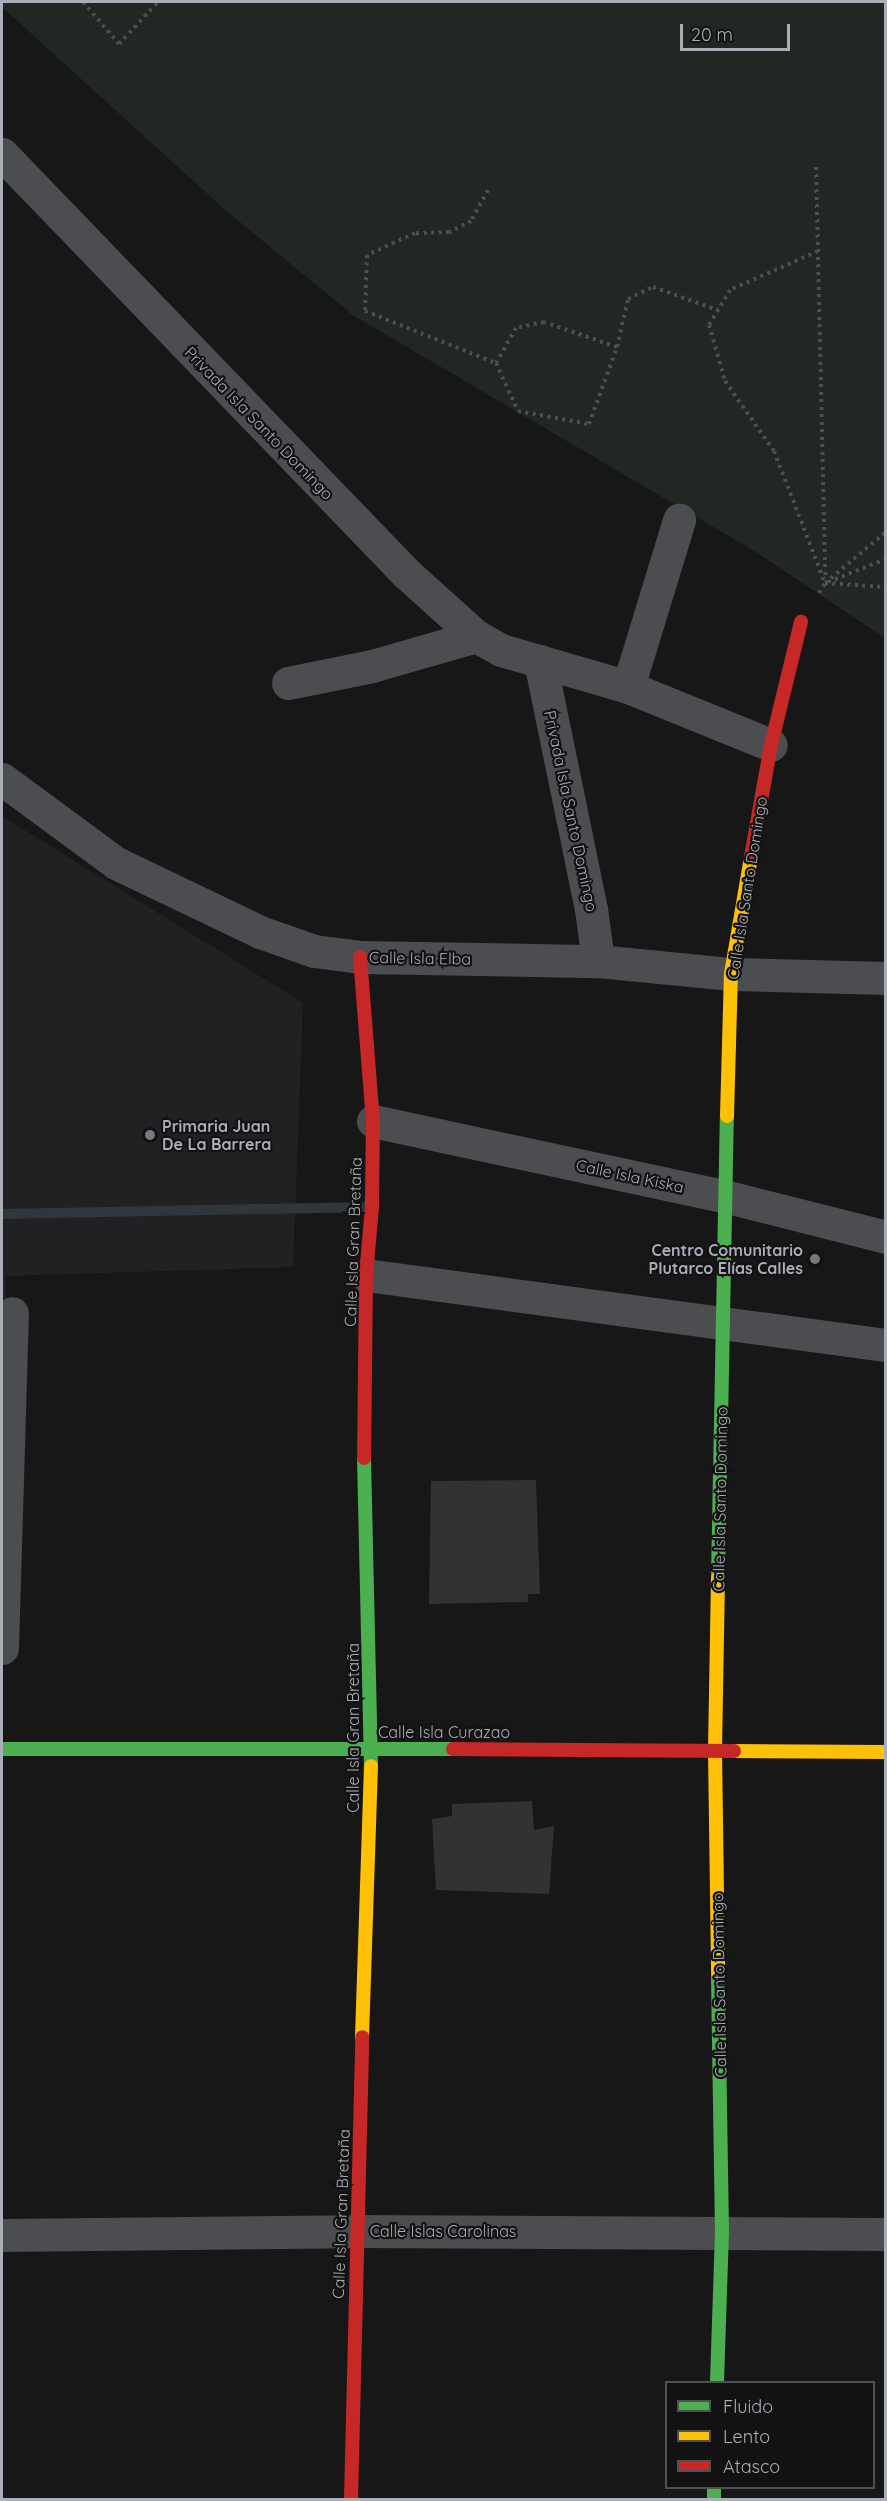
<!DOCTYPE html>
<html>
<head>
<meta charset="utf-8">
<style>
	body { margin:0 }
	#map { position:relative; width:887px; height:2501px; overflow:hidden; background:#171718; font-family:Quicksand,sans-serif }
	div>[style] { position:absolute }
	[style*='--x'] { left:calc(var(--x)*1px); top:calc(var(--y)*1px); width:calc(var(--w)*1px); rotate:calc(var(--a)*1deg) }
	.built>* { inset:0; background:#212123 }
	.green>* { inset:0; background:#212722 }
	.stream>* { height:10px; margin:-5px; padding:0 5px; transform-origin:5px; border-radius:5px; background:#2f363c }
	.building>* { inset:0; background:#323233 }
	.path>* { height:4px; margin-top:-2px; transform-origin:0; background:repeating-linear-gradient(90deg,#4d4f51 0 3px,transparent 0 7.5px) }
	.street>* { height:33px; margin:-16.5px; padding:0 16.5px; transform-origin:16.5px; border-radius:16.5px; background:#4c4d50 }
	.fast>* { height:14px; margin:-7px; padding:0 7px; transform-origin:7px; border-radius:7px; background:#4caf50 }
	.slow>* { height:14px; margin:-7px; padding:0 7px; transform-origin:7px; border-radius:7px; background:#ffc107 }
	.jam>* { height:14px; margin:-7px; padding:0 7px; transform-origin:7px; border-radius:7px; background:#c62828 }
	.dots>* { width:16px; height:16px; translate:-50% -50%; box-sizing:border-box; border:3px solid #121213; border-radius:50% }
	span { translate:-50% -50%; white-space:nowrap; text-align:center; line-height:1.15; -webkit-text-stroke:4.5px #121213; paint-order:stroke }
	.street-label { font-size:16px; color:#aaaeb7 }
	.poi-label { font-size:16px; color:#aaaeb7; font-weight:700 }
	.left { translate:0 -50%; text-align:left }
	.right { translate:-100% -50%; text-align:right }
	.frame { position:absolute; inset:0; border:3px solid #aaaeb7; pointer-events:none }
	.legend { position:absolute; left:665px; top:2381px; width:210px; height:108px; box-sizing:border-box; background:#121213; border:2px solid #4f5055; margin:0; padding:8px 10px; list-style:none; font-size:18px; color:#aaaeb7 }
	.legend li { display:flex; align-items:center; gap:12px; height:30px }
	.legend b { width:30px; border:2px solid #4f5055 }
	.scale { position:absolute; left:680px; top:24px; width:110px; height:27px; box-sizing:border-box; border:3px solid #aaaeb7; border-top:0; padding-left:8px; font-size:18px; line-height:21px; white-space:nowrap; color:#aaaeb7; -webkit-text-stroke:4px #121213; paint-order:stroke }
</style>
</head>
<body>
<div id="map">
	<div class="built">
		<i style="clip-path:polygon(2px 816px,303px 1003px,293px 1267px,5px 1276px,6px 1303px,2px 1304px)"></i>
	</div>
	<div class="green">
		<i style="clip-path:polygon(2px 2px,885px 2px,885px 638px,756px 552px,354px 316px,224px 209px,2px 7px)"></i>
	</div>
	<div class="stream">
		<i style="--x:2;--y:1214;--w:368;--a:-1.1"></i>
	</div>
	<div class="building">
		<i style="clip-path:polygon(536px 1480px,540px 1594px,528px 1594px,528px 1602px,429px 1604px,431px 1481px)"></i>
		<i style="clip-path:polygon(532px 1801px,534px 1830px,554px 1826px,549px 1894px,436px 1890px,432px 1819px,452px 1816px,452px 1804px)"></i>
	</div>
	<div class="path">
		<i style="--x:83;--y:2;--w:55;--a:49.4"></i>
		<i style="--x:119;--y:44;--w:57;--a:-47.1"></i>
		<i style="--x:816;--y:167;--w:412;--a:88.7"></i>
		<i style="--x:488;--y:190;--w:35;--a:119"></i>
		<i style="--x:471;--y:221;--w:25;--a:153"></i>
		<i style="--x:449;--y:232;--w:34;--a:178"></i>
		<i style="--x:415;--y:233;--w:53;--a:155.4"></i>
		<i style="--x:367;--y:255;--w:56;--a:92"></i>
		<i style="--x:365;--y:311;--w:141;--a:21.7"></i>
		<i style="--x:818;--y:251;--w:96;--a:156.1"></i>
		<i style="--x:730;--y:290;--w:41;--a:121"></i>
		<i style="--x:709;--y:325;--w:58;--a:74.1"></i>
		<i style="--x:725;--y:381;--w:85;--a:55"></i>
		<i style="--x:774;--y:451;--w:142;--a:68.9"></i>
		<i style="--x:617;--y:347;--w:77;--a:-161.1"></i>
		<i style="--x:544;--y:322;--w:29;--a:168"></i>
		<i style="--x:516;--y:328;--w:40;--a:119.7"></i>
		<i style="--x:496;--y:363;--w:53;--a:65.4"></i>
		<i style="--x:518;--y:411;--w:72;--a:10.4"></i>
		<i style="--x:589;--y:424;--w:82;--a:-70"></i>
		<i style="--x:617;--y:347;--w:49;--a:-77.1"></i>
		<i style="--x:628;--y:299;--w:28;--a:-26"></i>
		<i style="--x:653;--y:287;--w:69;--a:19.5"></i>
		<i style="--x:828;--y:582;--w:62;--a:-21.6"></i>
		<i style="--x:825;--y:583;--w:80;--a:-39.9"></i>
		<i style="--x:819;--y:593;--w:12;--a:-59"></i>
		<i style="--x:825;--y:583;--w:61;--a:3.8"></i>
	</div>
	<div class="street">
		<i style="--x:2;--y:154;--w:582;--a:46.04"></i>
		<i style="--x:406;--y:573;--w:94;--a:42"></i>
		<i style="--x:476;--y:636;--w:29;--a:29"></i>
		<i style="--x:501;--y:650;--w:132;--a:16.2"></i>
		<i style="--x:628;--y:687;--w:154;--a:22.1"></i>
		<i style="--x:540;--y:661;--w:253;--a:78.4"></i>
		<i style="--x:591;--y:909;--w:52;--a:82.3"></i>
		<i style="--x:288;--y:683;--w:86;--a:-11.4"></i>
		<i style="--x:372;--y:666;--w:108;--a:-16.1"></i>
		<i style="--x:628;--y:687;--w:175;--a:-73"></i>
		<i style="--x:2;--y:779;--w:142;--a:36.4"></i>
		<i style="--x:116;--y:863;--w:160;--a:25.6"></i>
		<i style="--x:260;--y:932;--w:57;--a:19.4"></i>
		<i style="--x:314;--y:951;--w:46;--a:7.4"></i>
		<i style="--x:360;--y:957;--w:238;--a:1"></i>
		<i style="--x:598;--y:961;--w:134;--a:5.6"></i>
		<i style="--x:731;--y:974;--w:155;--a:1.5"></i>
		<i style="--x:373;--y:1121;--w:359;--a:12.1"></i>
		<i style="--x:724;--y:1196;--w:167;--a:14.2"></i>
		<i style="--x:366;--y:1275;--w:525;--a:7.67"></i>
		<i style="--x:2;--y:1648;--w:335;--a:-88.3"></i>
		<i style="--x:2;--y:2235;--w:354;--a:-0.6"></i>
		<i style="--x:356;--y:2231;--w:530;--a:0.32"></i>
	</div>
	<div class="fast">
		<i style="--x:364;--y:1458;--w:308;--a:88.7"></i>
		<i style="--x:718;--y:1578;--w:462;--a:-88.9"></i>
		<i style="--x:2;--y:1749;--w:451;--a:0"></i>
		<i style="--x:717;--y:2382;--w:150;--a:-88.1"></i>
		<i style="--x:722;--y:2232;--w:259;--a:-90.9"></i>
		<i style="--x:714;--y:2488;--w:12;--a:90"></i>
	</div>
	<div class="slow">
		<i style="--x:727;--y:1116;--w:142;--a:-88.4"></i>
		<i style="--x:731;--y:974;--w:119;--a:-80.3"></i>
		<i style="--x:718;--y:1578;--w:173;--a:91"></i>
		<i style="--x:715;--y:1751;--w:222;--a:89.2"></i>
		<i style="--x:734;--y:1751;--w:152;--a:0.4"></i>
		<i style="--x:362;--y:2037;--w:271;--a:-88.1"></i>
	</div>
	<div class="jam">
		<i style="--x:751;--y:857;--w:114;--a:-79.9"></i>
		<i style="--x:771;--y:745;--w:127;--a:-76.3"></i>
		<i style="--x:360;--y:957;--w:165;--a:85.5"></i>
		<i style="--x:373;--y:1121;--w:86;--a:90.7"></i>
		<i style="--x:372;--y:1207;--w:68;--a:95"></i>
		<i style="--x:366;--y:1275;--w:183;--a:90.6"></i>
		<i style="--x:453;--y:1749;--w:281;--a:0.4"></i>
		<i style="--x:351;--y:2500;--w:463;--a:-88.6"></i>
	</div>
	<div class="dots">
		<i style="left:150px;top:1135px;background:#77797f"></i>
		<i style="left:815px;top:1259px;background:#77797f"></i>
	</div>
	<div class="street-label">
		<span style="left:259px;top:423px;rotate:46deg">Privada Isla Santo Domingo</span>
		<span style="left:571px;top:811px;rotate:78deg">Privada Isla Santo Domingo</span>
		<span style="left:747px;top:888px;rotate:-81deg">Calle Isla Santo Domingo</span>
		<span style="left:420px;top:958px;rotate:1deg">Calle Isla Elba</span>
		<span style="left:630px;top:1176px;rotate:12deg">Calle Isla Kiska</span>
		<span style="left:353px;top:1242px;rotate:-88deg">Calle Isla Gran Bretaña</span>
		<span style="left:720px;top:1499px;rotate:-89deg">Calle Isla Santo Domingo</span>
		<span style="left:353px;top:1728px;rotate:-90deg">Calle Isla Gran Bretaña</span>
		<span style="left:444px;top:1732px">Calle Isla Curazao</span>
		<span style="left:719px;top:1985px;rotate:-91deg">Calle Isla Santo Domingo</span>
		<span style="left:341px;top:2214px;rotate:-88deg">Calle Isla Gran Bretaña</span>
		<span style="left:443px;top:2231px">Calle Islas Carolinas</span>
	</div>
	<div class="poi-label">
		<span class="left" style="left:162px;top:1135px">Primaria Juan<br>De La Barrera</span>
		<span class="right" style="left:803px;top:1259px">Centro Comunitario<br>Plutarco Elías Calles</span>
	</div>
	<div class="frame"></div>
	<ul class="legend">
	<li><b style="height:8px;background:#4caf50"></b>Fluido</li>
	<li><b style="height:8px;background:#ffc107"></b>Lento</li>
	<li><b style="height:8px;background:#c62828"></b>Atasco</li>
	</ul>
	<div class="scale">20 m</div>
</div>
</body>
</html>
